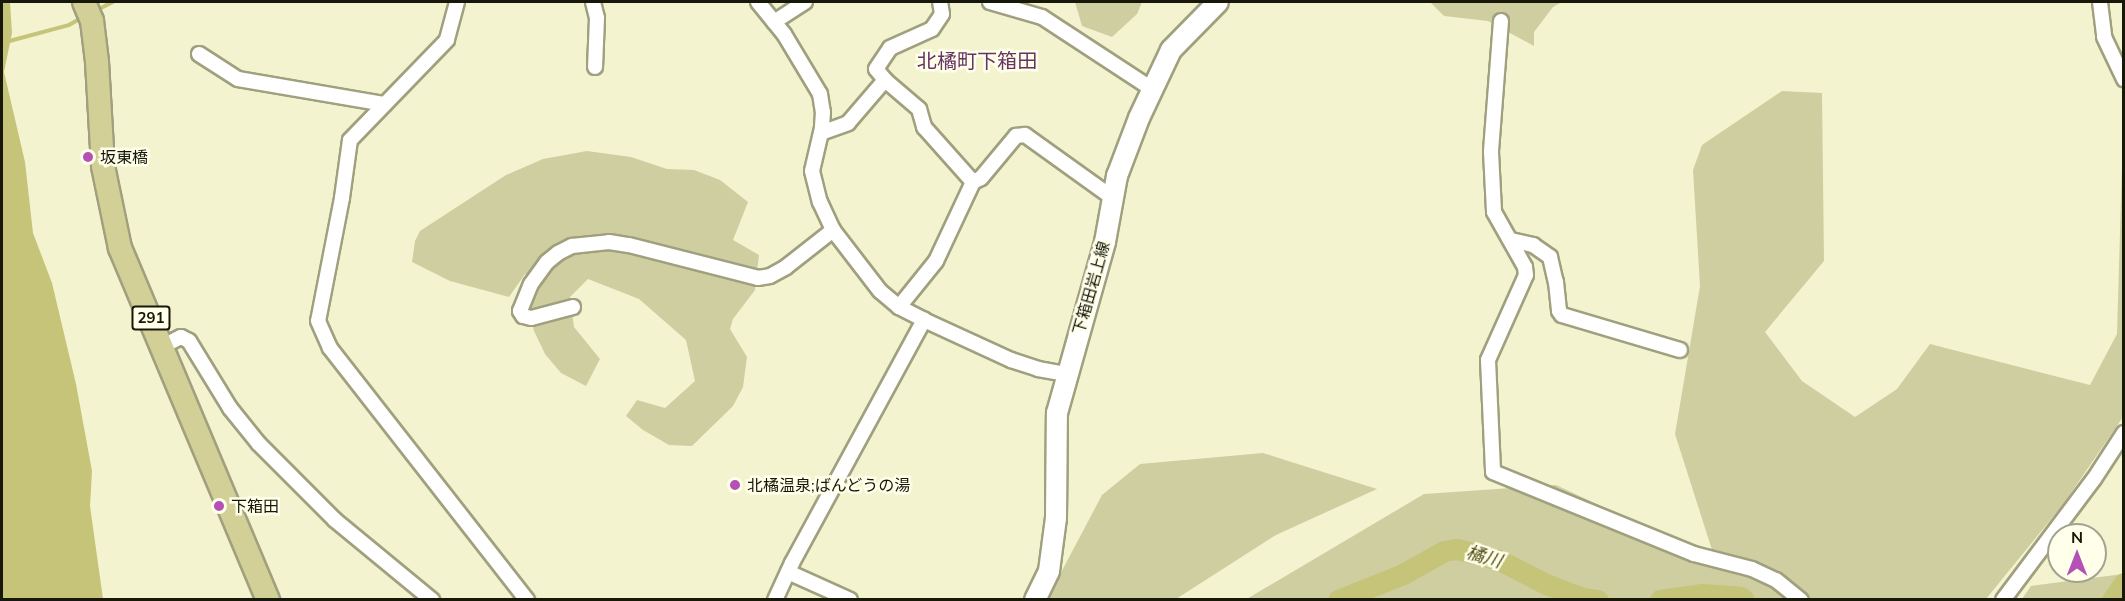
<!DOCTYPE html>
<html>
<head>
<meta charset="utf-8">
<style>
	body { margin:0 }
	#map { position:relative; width:2125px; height:601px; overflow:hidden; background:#f3f3cf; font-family:Mulish,"Noto Sans JP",sans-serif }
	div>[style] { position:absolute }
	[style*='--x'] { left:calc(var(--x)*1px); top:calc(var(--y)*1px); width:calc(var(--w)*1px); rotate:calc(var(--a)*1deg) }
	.green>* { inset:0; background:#cfcea1 }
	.water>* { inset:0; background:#c6c479 }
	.stream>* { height:4px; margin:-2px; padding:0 2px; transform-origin:2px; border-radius:2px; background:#c6c479 }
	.river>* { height:21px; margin:-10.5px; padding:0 10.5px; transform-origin:10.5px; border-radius:10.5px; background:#c6c479 }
	.roads { filter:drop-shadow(2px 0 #a0a07f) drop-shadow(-2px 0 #a0a07f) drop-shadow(0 2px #a0a07f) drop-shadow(0 -2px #a0a07f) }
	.minor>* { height:14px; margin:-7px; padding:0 7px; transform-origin:7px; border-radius:7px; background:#fff }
	.secondary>* { height:20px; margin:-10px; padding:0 10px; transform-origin:10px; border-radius:10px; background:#fff }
	.trunk>* { height:22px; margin:-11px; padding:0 11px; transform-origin:11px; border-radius:11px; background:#d2d096 }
	.dots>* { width:16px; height:16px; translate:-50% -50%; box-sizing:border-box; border:3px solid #ffffea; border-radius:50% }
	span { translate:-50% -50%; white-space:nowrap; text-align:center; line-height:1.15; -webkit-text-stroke:5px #ffffea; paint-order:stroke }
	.shield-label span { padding:2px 4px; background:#ffffea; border:2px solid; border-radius:4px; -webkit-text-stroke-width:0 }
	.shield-label { font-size:15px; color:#17170a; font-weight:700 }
	.poi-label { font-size:16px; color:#17170a }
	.left { translate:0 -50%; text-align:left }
	.street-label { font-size:16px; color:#17170a }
	.water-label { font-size:18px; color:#4e4c13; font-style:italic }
	.quarter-label { font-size:20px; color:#653365 }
	.frame { position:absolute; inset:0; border:3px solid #17170a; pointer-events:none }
	.north { position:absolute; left:2047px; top:523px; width:60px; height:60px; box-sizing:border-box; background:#ffffea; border:2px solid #a2a290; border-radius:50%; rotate:0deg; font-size:16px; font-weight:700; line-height:24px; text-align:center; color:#17170a }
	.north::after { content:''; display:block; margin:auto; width:21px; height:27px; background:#b550b6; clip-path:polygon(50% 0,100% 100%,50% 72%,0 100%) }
</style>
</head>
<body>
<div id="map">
	<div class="green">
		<i style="clip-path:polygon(1075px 2px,1142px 2px,1137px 14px,1112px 37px,1082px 26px)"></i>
		<i style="clip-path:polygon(1430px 2px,1562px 2px,1553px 7px,1534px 32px,1534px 46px,1488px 21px,1444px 16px)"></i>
		<i style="clip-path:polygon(1782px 91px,1822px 93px,1824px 261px,1765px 332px,1802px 381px,1855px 417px,1897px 389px,1930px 344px,2090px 385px,2117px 334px,2123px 130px,2123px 417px,2064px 503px,1986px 599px,1245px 600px,1424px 494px,1556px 485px,1742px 572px,1713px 553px,1675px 434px,1700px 286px,1693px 170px,1702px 145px)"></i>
		<i style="clip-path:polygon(587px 151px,631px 157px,667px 169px,694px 170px,720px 180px,748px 202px,733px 240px,759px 255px,755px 290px,733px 319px,730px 329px,747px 357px,743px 387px,733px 406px,692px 446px,669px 445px,643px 430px,626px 416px,637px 400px,665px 408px,695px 381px,686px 340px,639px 299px,588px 279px,570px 297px,574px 327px,600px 359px,586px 386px,561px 373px,545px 354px,534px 331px,529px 311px,532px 295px,540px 279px,525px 274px,509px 297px,450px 281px,412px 262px,415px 241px,420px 231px,506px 175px,543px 159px)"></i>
		<i style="clip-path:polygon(1263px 453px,1377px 489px,1276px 535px,1176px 599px,1047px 599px,1102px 495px,1140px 464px)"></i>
		<i style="clip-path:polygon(2123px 574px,2123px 599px,2022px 599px,2031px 586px)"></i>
	</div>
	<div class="water">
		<i style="clip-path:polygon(2px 2px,10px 2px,12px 33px,4px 72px,25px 162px,33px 233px,52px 283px,76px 384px,92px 471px,90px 506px,103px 599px,2px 599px)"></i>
	</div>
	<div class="stream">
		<i style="--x:95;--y:11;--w:20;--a:-27"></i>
		<i style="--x:2;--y:43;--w:69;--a:-15"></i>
		<i style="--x:69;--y:25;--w:16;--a:-30"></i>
	</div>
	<div class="river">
		<i style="--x:1338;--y:600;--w:70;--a:-21.8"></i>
		<i style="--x:1403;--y:574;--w:47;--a:-29.3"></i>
		<i style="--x:1444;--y:551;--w:13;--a:-9"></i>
		<i style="--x:1457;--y:549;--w:43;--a:14.7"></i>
		<i style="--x:1499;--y:560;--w:53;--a:27.1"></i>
		<i style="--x:1546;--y:584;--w:40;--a:21"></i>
		<i style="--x:1583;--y:598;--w:15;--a:8"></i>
		<i style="--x:1660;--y:600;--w:41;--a:-8.3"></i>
		<i style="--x:1701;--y:594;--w:39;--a:4"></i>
		<i style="--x:1740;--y:597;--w:5;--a:37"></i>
		<i style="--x:2112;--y:600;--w:21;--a:-55"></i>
	</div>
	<div class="roads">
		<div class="minor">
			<i style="--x:457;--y:2;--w:39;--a:105"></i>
			<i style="--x:447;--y:40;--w:139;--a:134.1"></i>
			<i style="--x:350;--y:140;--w:59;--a:97.9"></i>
			<i style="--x:342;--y:198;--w:125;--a:101"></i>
			<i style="--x:318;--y:321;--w:30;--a:66"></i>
			<i style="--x:330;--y:348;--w:320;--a:52"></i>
			<i style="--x:593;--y:2;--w:16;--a:76"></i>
			<i style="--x:597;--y:18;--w:49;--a:92.3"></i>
			<i style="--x:758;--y:2;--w:41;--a:50.9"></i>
			<i style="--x:784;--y:34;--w:70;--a:59"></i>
			<i style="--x:820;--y:94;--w:18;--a:81"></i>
			<i style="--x:823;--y:112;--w:16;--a:94"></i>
			<i style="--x:822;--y:128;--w:44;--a:103.1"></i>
			<i style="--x:812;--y:171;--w:32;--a:76"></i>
			<i style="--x:820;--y:202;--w:31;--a:65"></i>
			<i style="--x:833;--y:230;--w:77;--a:52.4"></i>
			<i style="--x:880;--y:291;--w:25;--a:40"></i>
			<i style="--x:899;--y:307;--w:28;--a:27"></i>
			<i style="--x:924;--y:320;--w:96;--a:24.7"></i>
			<i style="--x:1011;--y:360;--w:28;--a:18"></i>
			<i style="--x:1038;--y:369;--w:29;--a:10"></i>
			<i style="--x:990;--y:2;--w:54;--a:16.1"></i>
			<i style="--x:1042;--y:17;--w:128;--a:33.2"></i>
			<i style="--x:2100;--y:2;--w:35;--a:83"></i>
			<i style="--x:2104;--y:37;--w:47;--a:64.5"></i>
			<i style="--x:1501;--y:21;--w:131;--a:94.4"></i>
			<i style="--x:1491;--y:152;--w:60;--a:87.1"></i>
			<i style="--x:1494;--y:212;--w:63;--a:60.6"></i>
			<i style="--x:1525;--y:267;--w:8;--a:83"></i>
			<i style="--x:1526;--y:275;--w:93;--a:114.1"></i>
			<i style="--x:1488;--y:360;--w:112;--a:87.4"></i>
			<i style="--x:1493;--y:472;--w:217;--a:22.2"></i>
			<i style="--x:1694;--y:554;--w:60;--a:14.5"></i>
			<i style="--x:1752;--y:569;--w:26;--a:25"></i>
			<i style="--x:1776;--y:580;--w:32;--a:39"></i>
			<i style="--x:774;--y:22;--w:37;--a:-33"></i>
			<i style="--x:199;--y:54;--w:46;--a:32.7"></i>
			<i style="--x:238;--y:79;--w:149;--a:9.7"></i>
			<i style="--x:885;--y:80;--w:14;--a:-129"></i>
			<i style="--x:876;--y:69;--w:25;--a:-56"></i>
			<i style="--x:890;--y:48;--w:46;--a:-24.3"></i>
			<i style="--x:932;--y:29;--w:18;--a:-56"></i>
			<i style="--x:942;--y:14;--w:12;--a:-99"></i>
			<i style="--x:821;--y:133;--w:29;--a:-20"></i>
			<i style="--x:848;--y:123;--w:57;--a:-49.3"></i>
			<i style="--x:885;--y:80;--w:45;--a:40.5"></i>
			<i style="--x:919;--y:109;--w:19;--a:74"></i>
			<i style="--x:924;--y:127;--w:74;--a:48.3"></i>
			<i style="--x:973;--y:182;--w:87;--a:115.1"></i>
			<i style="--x:936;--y:261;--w:59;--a:128.8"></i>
			<i style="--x:973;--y:182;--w:9;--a:-27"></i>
			<i style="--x:981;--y:178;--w:55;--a:-50.2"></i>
			<i style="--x:1016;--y:136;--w:9;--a:-6"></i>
			<i style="--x:1025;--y:135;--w:108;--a:35.6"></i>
			<i style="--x:1511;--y:240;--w:23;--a:13"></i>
			<i style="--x:1533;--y:245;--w:21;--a:35"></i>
			<i style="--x:1550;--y:257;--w:26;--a:77"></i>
			<i style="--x:1556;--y:282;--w:29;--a:84"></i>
			<i style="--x:1559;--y:311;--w:5;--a:53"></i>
			<i style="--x:1562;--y:315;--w:123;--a:16.5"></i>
			<i style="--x:573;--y:307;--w:43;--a:165.3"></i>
			<i style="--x:531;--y:318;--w:8;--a:-166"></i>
			<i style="--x:523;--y:316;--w:6;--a:-121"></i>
			<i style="--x:520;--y:311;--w:29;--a:-68"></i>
			<i style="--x:531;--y:284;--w:27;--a:-54"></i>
			<i style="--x:547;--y:262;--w:14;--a:-39"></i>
			<i style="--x:558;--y:253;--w:16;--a:-27"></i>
			<i style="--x:572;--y:246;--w:37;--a:-6"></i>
			<i style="--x:609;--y:242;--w:20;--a:9"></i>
			<i style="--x:629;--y:245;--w:133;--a:14.3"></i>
			<i style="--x:758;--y:278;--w:12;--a:-9"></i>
			<i style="--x:770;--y:276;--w:18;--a:-29"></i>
			<i style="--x:786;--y:267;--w:60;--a:-38.2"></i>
			<i style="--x:163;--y:346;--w:20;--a:-27"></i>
			<i style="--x:181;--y:337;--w:9;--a:27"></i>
			<i style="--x:189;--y:341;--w:79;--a:58.5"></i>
			<i style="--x:230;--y:408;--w:46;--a:51.1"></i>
			<i style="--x:259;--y:444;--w:107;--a:45"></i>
			<i style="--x:335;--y:520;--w:126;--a:39.5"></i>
			<i style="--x:788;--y:572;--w:68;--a:24.3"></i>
			<i style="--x:775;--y:600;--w:41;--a:-65.3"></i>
			<i style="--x:792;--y:563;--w:277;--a:-61.5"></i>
			<i style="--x:2003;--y:600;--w:151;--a:-53.1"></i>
			<i style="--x:2094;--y:479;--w:55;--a:-56.9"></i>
		</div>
		<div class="secondary">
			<i style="--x:1035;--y:600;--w:32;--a:-64"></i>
			<i style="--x:1049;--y:571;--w:53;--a:-82.5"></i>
			<i style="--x:1056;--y:518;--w:105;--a:-89.5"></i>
			<i style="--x:1057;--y:413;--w:178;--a:-74.3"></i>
			<i style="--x:1105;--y:242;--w:67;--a:-79.7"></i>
			<i style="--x:1117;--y:176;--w:62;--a:-69.2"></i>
			<i style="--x:1139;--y:118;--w:75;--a:-64.8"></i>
			<i style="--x:1171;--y:50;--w:67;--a:-45.6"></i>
		</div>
		<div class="trunk">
			<i style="--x:84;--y:2;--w:21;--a:67"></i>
			<i style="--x:92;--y:21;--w:41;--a:83"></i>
			<i style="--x:97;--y:62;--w:104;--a:86.7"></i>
			<i style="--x:103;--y:166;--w:84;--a:78.3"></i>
			<i style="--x:120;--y:248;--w:382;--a:67.2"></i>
		</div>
	</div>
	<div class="dots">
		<i style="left:88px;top:157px;background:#b550b6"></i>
		<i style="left:735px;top:485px;background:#b550b6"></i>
		<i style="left:219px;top:506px;background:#b550b6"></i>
	</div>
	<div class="shield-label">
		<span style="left:151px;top:318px">291</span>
	</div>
	<div class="poi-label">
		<span class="left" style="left:100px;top:157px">坂東橋</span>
		<span class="left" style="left:747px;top:485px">北橘温泉;ばんどうの湯</span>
		<span class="left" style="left:231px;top:506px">下箱田</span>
	</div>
	<div class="street-label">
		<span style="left:1091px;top:288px;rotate:-74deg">下箱田岩上線</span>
	</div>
	<div class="water-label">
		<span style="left:1484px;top:557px;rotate:17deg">橘川</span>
	</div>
	<div class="quarter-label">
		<span style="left:977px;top:60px">北橘町下箱田</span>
	</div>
	<div class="frame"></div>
	<div class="north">N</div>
</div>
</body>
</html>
